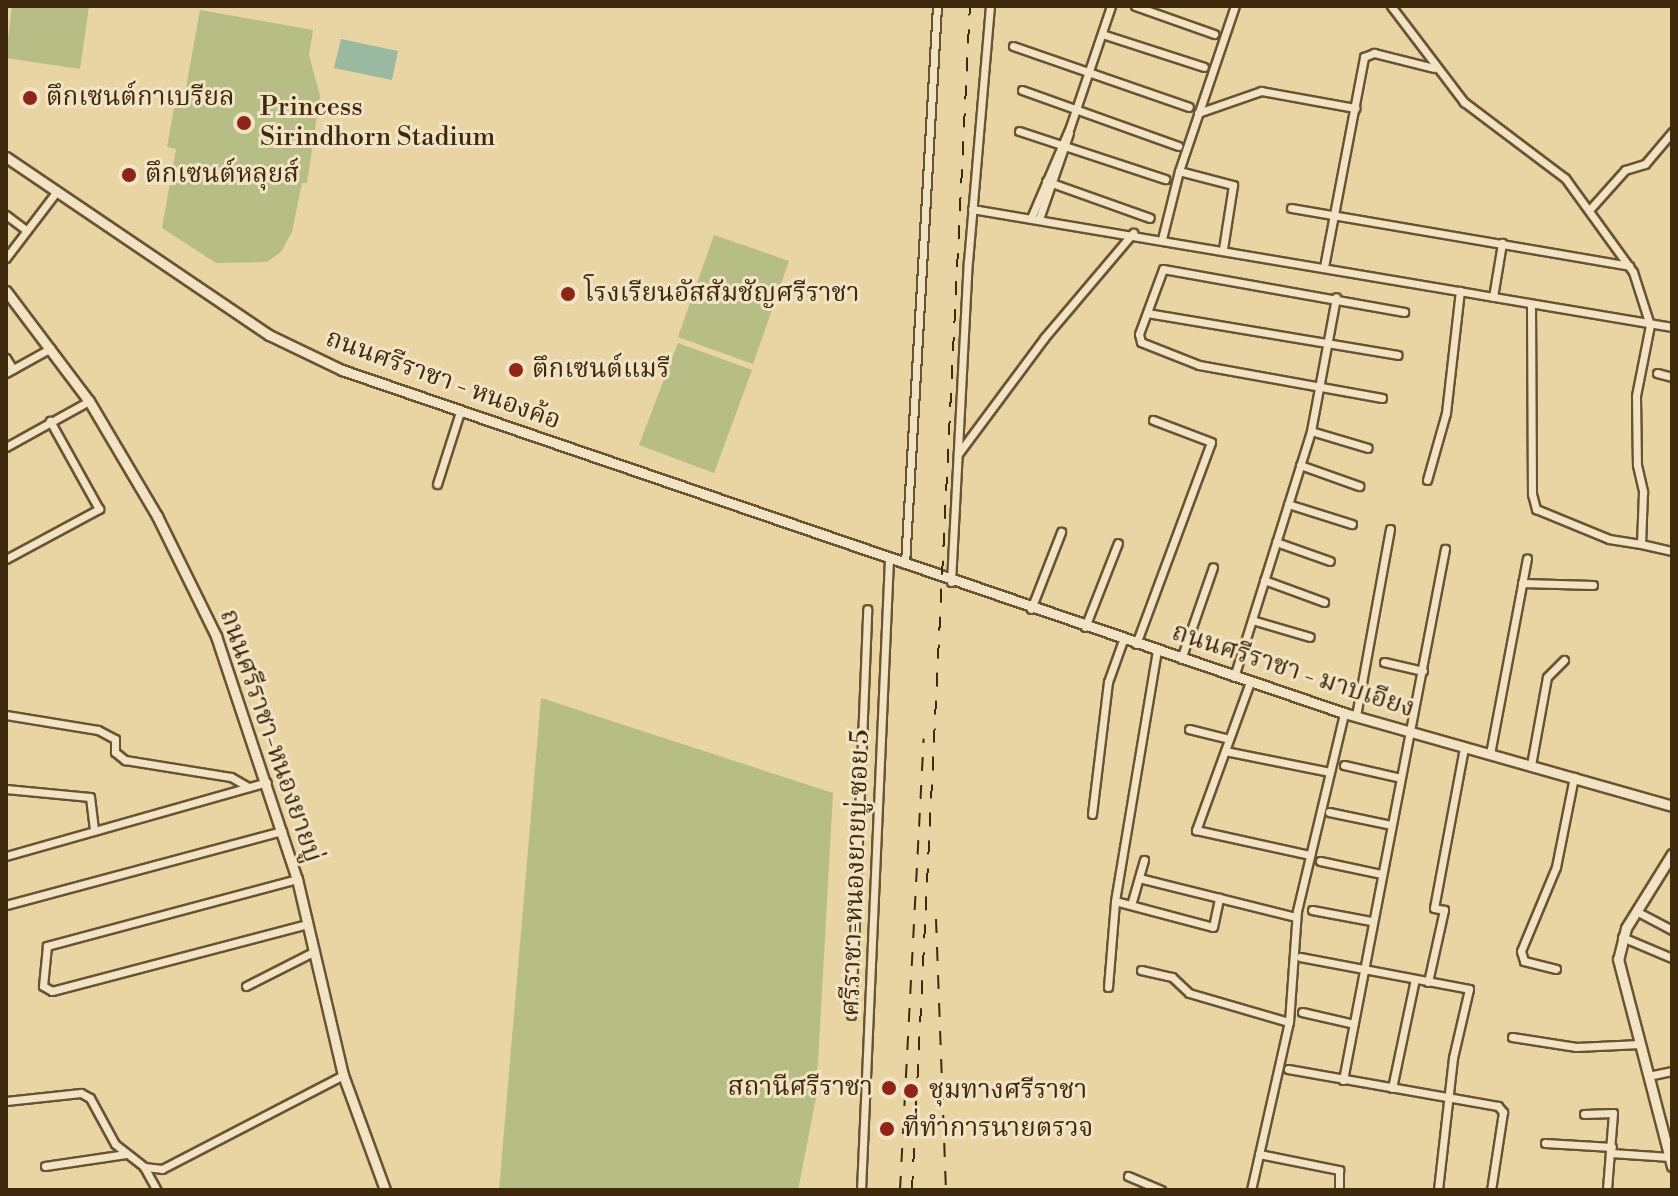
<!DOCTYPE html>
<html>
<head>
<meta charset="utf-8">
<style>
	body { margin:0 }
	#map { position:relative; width:1678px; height:1196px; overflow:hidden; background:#e9d4a3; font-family:"Libre Bodoni","Noto Serif Thai",serif }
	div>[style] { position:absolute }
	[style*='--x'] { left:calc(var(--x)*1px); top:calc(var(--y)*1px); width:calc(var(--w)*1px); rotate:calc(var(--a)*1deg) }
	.green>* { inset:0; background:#b6bd85 }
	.water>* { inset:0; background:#99b9a0 }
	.roads { filter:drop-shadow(2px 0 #695432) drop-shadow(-2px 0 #695432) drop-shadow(0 2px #695432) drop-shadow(0 -2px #695432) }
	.street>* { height:7px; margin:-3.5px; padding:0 3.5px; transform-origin:3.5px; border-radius:3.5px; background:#f1e3c3 }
	.secondary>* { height:9px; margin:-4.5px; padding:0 4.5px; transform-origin:4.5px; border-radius:4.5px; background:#f1e3c3 }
	.rail>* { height:2px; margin-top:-1px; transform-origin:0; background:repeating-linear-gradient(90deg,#3e290c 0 14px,transparent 0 28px) }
	.dots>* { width:22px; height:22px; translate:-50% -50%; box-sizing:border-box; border:4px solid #f1e3c3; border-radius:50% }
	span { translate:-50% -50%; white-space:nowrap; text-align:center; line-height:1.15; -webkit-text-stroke:6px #f1e3c3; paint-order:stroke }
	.poi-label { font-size:26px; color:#3e290c }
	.left { translate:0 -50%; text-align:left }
	.right { translate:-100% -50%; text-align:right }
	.street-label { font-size:26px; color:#3e290c }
	.frame { position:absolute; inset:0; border:8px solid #3e290c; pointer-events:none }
</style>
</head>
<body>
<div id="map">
	<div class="green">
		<i style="clip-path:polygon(12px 6px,89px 6px,80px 69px,6px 58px)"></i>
		<i style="clip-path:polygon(200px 10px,313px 30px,309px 55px,320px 96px,307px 183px,302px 183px,292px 232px,281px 252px,267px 262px,216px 263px,162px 228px,176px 149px,167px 147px,176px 97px,184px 99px)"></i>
		<i style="clip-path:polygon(714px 235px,789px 261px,753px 364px,678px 337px)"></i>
		<i style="clip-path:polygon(678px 343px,752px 370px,714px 473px,639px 445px)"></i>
		<i style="clip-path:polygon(541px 698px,833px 793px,816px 1098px,798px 1190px,499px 1190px)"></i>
	</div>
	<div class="water">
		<i style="clip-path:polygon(341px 39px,398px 51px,392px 80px,334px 68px)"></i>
	</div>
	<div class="roads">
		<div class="street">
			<i style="--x:1135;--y:6;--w:84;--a:19.5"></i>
			<i style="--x:1391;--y:6;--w:121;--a:52.8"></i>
			<i style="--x:1464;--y:102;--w:126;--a:37"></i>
			<i style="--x:1565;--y:178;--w:116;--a:54.1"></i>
			<i style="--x:1633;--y:272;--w:56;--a:72.2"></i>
			<i style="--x:1650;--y:325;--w:72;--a:101.2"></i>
			<i style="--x:1636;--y:396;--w:69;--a:89.2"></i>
			<i style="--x:1637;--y:465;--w:28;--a:77"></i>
			<i style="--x:1643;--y:492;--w:52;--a:92.2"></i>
			<i style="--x:1641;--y:544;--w:32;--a:13"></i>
			<i style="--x:1102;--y:34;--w:107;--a:17.9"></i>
			<i style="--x:1013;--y:46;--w:186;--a:19.1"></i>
			<i style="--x:1022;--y:90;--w:166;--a:19.7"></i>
			<i style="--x:1198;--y:113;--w:67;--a:-19.2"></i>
			<i style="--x:1261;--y:91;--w:96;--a:10.3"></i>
			<i style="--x:1019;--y:131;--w:154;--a:18.2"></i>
			<i style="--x:1179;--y:171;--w:56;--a:14.5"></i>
			<i style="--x:1233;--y:185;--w:65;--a:98.9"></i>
			<i style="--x:1046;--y:181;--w:110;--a:19.6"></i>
			<i style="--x:1291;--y:208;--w:343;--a:9.7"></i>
			<i style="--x:1591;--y:208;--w:51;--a:-48.2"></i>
			<i style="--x:1625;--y:170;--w:21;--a:-17"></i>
			<i style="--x:1645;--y:164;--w:42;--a:-49.8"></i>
			<i style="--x:972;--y:209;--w:710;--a:9.57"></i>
			<i style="--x:6;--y:215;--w:25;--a:37"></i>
			<i style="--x:1031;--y:218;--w:99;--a:-66.8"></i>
			<i style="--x:1070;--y:127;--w:128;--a:-71.3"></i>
			<i style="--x:1039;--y:219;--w:91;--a:-70.8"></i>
			<i style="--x:1162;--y:239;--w:70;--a:-76"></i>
			<i style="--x:1179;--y:171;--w:174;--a:-71.3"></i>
			<i style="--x:6;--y:258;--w:84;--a:-52.7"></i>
			<i style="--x:1324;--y:267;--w:214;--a:-79.2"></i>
			<i style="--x:1364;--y:57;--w:11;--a:-22"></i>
			<i style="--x:1374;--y:53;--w:62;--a:14"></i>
			<i style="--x:1493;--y:297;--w:55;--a:-80.5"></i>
			<i style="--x:1531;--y:304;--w:190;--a:89.7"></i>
			<i style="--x:1532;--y:494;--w:16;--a:75"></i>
			<i style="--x:1536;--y:509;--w:79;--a:22.3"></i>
			<i style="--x:1609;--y:539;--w:32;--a:9"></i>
			<i style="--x:1147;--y:313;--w:254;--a:9.5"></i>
			<i style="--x:6;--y:358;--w:13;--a:58"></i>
			<i style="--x:6;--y:373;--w:51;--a:-29.1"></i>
			<i style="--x:1657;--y:373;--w:16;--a:15"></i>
			<i style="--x:1382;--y:398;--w:186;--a:-169.8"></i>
			<i style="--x:1199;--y:365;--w:62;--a:-158.4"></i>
			<i style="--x:1141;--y:342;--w:8;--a:-104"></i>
			<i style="--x:1139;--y:334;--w:69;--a:-69.7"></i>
			<i style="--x:1163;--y:269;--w:245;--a:10.1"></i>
			<i style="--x:1311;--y:431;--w:59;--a:16.6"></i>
			<i style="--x:6;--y:447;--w:95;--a:-29"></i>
			<i style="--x:958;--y:454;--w:144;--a:-53.4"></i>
			<i style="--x:1044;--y:338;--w:138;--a:-49.7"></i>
			<i style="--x:1300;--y:465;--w:63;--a:19.6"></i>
			<i style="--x:1427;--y:480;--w:70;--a:-74.2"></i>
			<i style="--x:1446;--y:413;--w:123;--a:-83.5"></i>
			<i style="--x:437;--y:484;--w:76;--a:-72.3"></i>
			<i style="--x:1288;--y:504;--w:67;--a:17.4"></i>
			<i style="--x:1276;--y:542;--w:57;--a:19.4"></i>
			<i style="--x:6;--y:559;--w:106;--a:-28.3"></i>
			<i style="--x:99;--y:509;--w:101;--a:-119.1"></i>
			<i style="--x:905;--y:564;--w:559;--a:-86.72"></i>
			<i style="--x:1264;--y:580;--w:64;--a:20.1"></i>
			<i style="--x:951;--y:582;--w:320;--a:-87"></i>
			<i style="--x:968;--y:262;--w:257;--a:-85.1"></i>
			<i style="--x:1522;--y:583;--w:71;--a:1.6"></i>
			<i style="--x:1031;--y:609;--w:83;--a:-68.7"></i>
			<i style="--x:1252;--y:620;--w:60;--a:16.3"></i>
			<i style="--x:1085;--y:627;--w:90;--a:-68.6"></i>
			<i style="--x:1136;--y:644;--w:215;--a:-69.6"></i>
			<i style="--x:1211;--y:442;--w:62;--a:-159.2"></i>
			<i style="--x:1181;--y:659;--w:97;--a:-70.8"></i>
			<i style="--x:1384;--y:662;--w:40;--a:13"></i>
			<i style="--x:1234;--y:677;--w:258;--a:-72.6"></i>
			<i style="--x:1311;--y:431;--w:136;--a:-79.4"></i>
			<i style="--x:1250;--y:682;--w:158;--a:110"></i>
			<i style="--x:1196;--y:830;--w:117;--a:12.4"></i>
			<i style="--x:6;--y:715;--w:93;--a:9.3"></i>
			<i style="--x:98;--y:730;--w:19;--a:28"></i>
			<i style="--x:115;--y:739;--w:13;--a:90"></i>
			<i style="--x:115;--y:752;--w:13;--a:39"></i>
			<i style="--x:125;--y:760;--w:107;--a:9.1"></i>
			<i style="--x:231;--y:777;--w:20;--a:30"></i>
			<i style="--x:1356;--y:716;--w:190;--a:-79.7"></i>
			<i style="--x:1189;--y:729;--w:41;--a:14"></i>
			<i style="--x:1225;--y:751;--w:107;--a:11.3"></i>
			<i style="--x:1490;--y:754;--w:199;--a:-79.3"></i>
			<i style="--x:1344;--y:765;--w:58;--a:12.8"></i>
			<i style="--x:1531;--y:765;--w:89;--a:-79.7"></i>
			<i style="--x:1547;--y:677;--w:24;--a:-45"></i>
			<i style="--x:6;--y:789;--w:84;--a:5.4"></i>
			<i style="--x:90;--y:797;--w:34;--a:83"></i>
			<i style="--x:1329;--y:812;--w:63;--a:11.8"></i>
			<i style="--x:1092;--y:814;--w:133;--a:-83.1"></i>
			<i style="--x:1108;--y:682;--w:45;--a:-70.3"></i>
			<i style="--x:6;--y:856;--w:271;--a:-15.8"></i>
			<i style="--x:1320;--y:861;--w:62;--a:12"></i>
			<i style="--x:1139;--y:878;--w:162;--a:14"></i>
			<i style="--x:297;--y:879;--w:259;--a:165"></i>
			<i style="--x:47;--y:946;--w:40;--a:95.7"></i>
			<i style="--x:43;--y:986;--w:10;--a:29"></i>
			<i style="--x:52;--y:991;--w:264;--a:-14.7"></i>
			<i style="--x:1115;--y:901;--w:101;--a:14.9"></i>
			<i style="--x:1213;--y:927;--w:30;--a:-78"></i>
			<i style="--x:6;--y:905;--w:286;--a:-15"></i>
			<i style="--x:1131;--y:905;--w:47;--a:-73.9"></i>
			<i style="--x:1312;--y:910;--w:60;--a:10.6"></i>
			<i style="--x:1636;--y:911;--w:41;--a:27.8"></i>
			<i style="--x:1622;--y:937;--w:54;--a:22.8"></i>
			<i style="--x:1300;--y:957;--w:172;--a:10.7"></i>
			<i style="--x:1469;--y:989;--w:71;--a:103.1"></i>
			<i style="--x:1453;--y:1058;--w:133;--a:96.5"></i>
			<i style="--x:1556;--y:969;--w:33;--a:-166"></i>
			<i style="--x:1524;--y:961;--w:10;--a:-107"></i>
			<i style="--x:1521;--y:951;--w:91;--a:-67.4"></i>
			<i style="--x:1556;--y:867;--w:92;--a:-78.7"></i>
			<i style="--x:1141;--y:970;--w:32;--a:13"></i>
			<i style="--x:1172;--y:977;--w:23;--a:43"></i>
			<i style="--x:1189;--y:993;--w:104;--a:16.2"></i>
			<i style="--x:1428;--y:982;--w:74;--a:-77.5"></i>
			<i style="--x:1444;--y:910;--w:10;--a:-169"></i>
			<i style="--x:1434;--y:908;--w:164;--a:-79.4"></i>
			<i style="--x:246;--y:986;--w:75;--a:-26.9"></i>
			<i style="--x:1108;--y:987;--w:86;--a:-85.3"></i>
			<i style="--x:1115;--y:901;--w:254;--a:-80.5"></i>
			<i style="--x:1302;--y:1012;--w:53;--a:13"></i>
			<i style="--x:851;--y:1015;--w:406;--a:-87.7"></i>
			<i style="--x:1512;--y:1037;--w:65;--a:8.9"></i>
			<i style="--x:1576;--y:1047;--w:64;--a:-2.7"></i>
			<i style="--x:1288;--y:1069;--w:213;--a:10"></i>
			<i style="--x:1498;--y:1106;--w:8;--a:50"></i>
			<i style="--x:1503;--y:1112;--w:79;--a:98.7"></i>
			<i style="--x:1648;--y:1076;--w:25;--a:-12"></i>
			<i style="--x:1343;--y:1080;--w:541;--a:-79.13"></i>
			<i style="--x:1392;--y:1088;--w:111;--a:-78.1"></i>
			<i style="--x:6;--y:1101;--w:75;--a:-6.1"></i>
			<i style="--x:81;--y:1093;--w:10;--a:29"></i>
			<i style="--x:90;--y:1098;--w:52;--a:61.5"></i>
			<i style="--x:115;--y:1144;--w:37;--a:38"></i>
			<i style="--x:144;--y:1167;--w:18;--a:6"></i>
			<i style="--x:162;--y:1169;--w:204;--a:-27.4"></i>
			<i style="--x:1584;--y:1114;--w:29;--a:-2"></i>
			<i style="--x:1613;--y:1113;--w:77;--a:94.5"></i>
			<i style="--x:1545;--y:1143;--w:67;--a:3.4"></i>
			<i style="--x:1611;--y:1153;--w:59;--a:3.9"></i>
			<i style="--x:1259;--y:1154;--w:82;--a:11.3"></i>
			<i style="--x:1339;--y:1170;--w:20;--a:90"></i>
			<i style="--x:45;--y:1166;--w:82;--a:-8.4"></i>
			<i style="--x:144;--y:1167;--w:26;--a:61"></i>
			<i style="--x:1128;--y:1176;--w:36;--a:23"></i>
			<i style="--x:861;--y:1190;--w:633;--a:-87.46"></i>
			<i style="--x:1251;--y:1190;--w:172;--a:-77.3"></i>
			<i style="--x:1289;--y:1022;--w:111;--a:-85.9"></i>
			<i style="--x:1297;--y:911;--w:204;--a:-76.6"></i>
		</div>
		<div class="secondary">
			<i style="--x:6;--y:157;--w:318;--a:34.1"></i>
			<i style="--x:269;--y:335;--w:81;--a:25.6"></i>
			<i style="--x:342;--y:370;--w:1059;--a:18.9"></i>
			<i style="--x:1344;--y:713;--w:341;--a:15.8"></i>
			<i style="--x:6;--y:291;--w:138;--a:53"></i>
			<i style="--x:89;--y:401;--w:134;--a:59.4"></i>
			<i style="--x:157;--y:516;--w:134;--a:63.8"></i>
			<i style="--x:216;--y:636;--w:256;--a:71.6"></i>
			<i style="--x:297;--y:879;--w:201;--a:76.8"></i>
			<i style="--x:343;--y:1075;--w:122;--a:69.9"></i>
			<i style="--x:1672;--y:854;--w:87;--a:121.9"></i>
			<i style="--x:1626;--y:928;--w:32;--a:104"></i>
			<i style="--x:1618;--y:959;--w:214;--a:75.4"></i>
		</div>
	</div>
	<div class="rail">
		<i style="--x:936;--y:919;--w:271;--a:87.9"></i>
		<i style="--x:900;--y:1190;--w:452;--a:-87"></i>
		<i style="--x:912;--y:1190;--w:1185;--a:-87.2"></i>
	</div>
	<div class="dots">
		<i style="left:30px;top:98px;background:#8f2418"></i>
		<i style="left:244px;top:123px;background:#8f2418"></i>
		<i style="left:129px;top:175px;background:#8f2418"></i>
		<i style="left:568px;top:294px;background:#8f2418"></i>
		<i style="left:516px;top:370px;background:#8f2418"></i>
		<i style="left:889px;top:1088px;background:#8f2418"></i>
		<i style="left:911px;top:1091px;background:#8f2418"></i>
		<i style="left:887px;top:1129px;background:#8f2418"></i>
	</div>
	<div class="poi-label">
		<span class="left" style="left:46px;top:98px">ตึกเซนต์กาเบรียล</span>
		<span class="left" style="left:260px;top:123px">Princess<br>Sirindhorn Stadium</span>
		<span class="left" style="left:145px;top:175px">ตึกเซนต์หลุยส์</span>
		<span class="left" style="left:584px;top:294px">โรงเรียนอัสสัมชัญศรีราชา</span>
		<span class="left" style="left:532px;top:370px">ตึกเซนต์แมรี</span>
		<span class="right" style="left:873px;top:1088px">สถานีศรีราชา</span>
		<span class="left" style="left:929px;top:1091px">ชุมทางศรีราชา</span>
		<span class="left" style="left:903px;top:1129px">ที่ทำการนายตรวจ</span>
	</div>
	<div class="street-label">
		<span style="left:443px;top:380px;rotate:20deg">ถนนศรีราชา - หนองค้อ</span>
		<span style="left:1293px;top:671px;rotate:18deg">ถนนศรีราชา - มาบเอียง</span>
		<span style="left:270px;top:736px;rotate:71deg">ถนนศรีราชา-หนองยายบู่</span>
		<span style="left:856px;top:873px;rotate:-88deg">ศรีราชา-หนองยายบู่ ซอย 5</span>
	</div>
	<div class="frame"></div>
</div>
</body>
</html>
